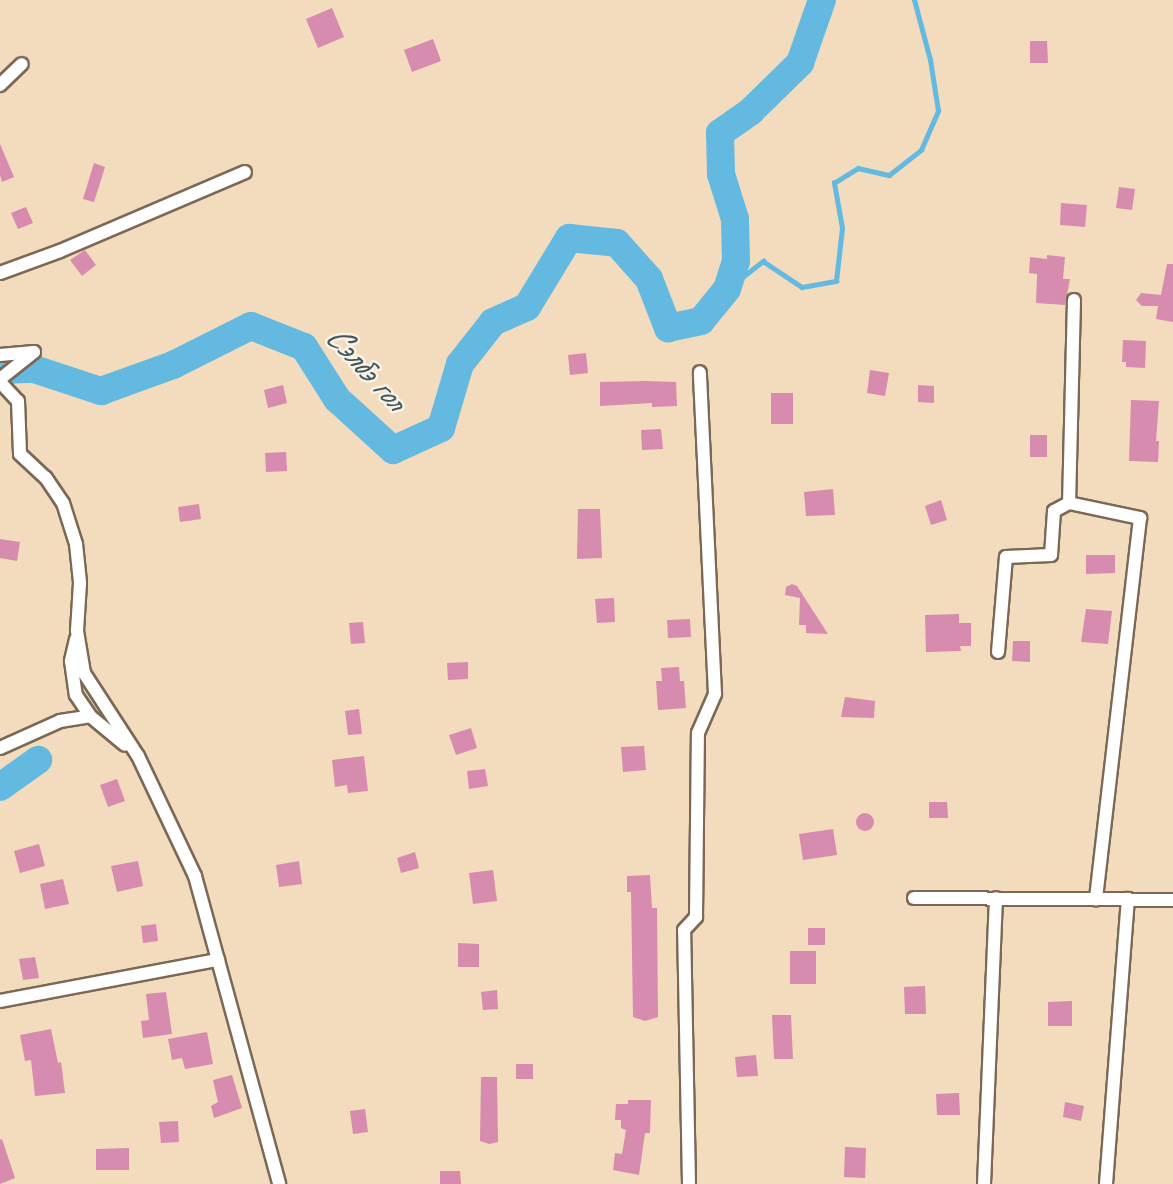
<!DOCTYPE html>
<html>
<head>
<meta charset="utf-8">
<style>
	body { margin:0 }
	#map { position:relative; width:1173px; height:1184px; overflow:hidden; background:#f2dcbd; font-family:Caveat,sans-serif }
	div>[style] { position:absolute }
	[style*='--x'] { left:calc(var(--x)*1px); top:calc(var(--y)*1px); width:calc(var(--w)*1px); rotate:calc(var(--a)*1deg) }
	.stream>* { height:4.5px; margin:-2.25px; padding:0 2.25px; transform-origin:2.25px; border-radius:2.25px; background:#63b9e0 }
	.river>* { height:28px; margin:-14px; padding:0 14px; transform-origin:14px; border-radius:14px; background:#63b9e0 }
	.building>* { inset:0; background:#d68baf }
	.round { border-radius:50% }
	.roads { filter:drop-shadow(2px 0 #7b6856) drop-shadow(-2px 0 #7b6856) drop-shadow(0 2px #7b6856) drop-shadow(0 -2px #7b6856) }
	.street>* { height:12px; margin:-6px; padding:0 6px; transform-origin:6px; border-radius:6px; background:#fff }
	span { translate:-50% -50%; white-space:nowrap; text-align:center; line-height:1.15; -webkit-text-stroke:5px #f7f3e8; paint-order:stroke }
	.water-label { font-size:35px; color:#475558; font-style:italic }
</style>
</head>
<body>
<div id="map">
	<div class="stream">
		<i style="--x:727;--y:289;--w:46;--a:-37.9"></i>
		<i style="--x:763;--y:261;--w:47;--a:33.7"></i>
		<i style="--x:802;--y:287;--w:35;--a:-10"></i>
		<i style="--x:836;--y:281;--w:53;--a:-83.5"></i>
		<i style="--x:842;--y:228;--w:46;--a:-100.1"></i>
		<i style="--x:834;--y:183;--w:28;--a:-32"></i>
		<i style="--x:858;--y:168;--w:32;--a:13"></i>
		<i style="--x:889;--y:175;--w:41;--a:-38"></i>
		<i style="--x:921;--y:150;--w:43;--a:-66.4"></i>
		<i style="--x:938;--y:111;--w:52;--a:-98.9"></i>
		<i style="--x:930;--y:60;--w:62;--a:-104.9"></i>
	</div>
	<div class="river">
		<i style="--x:0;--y:370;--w:34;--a:-2"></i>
		<i style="--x:34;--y:369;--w:71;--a:18.2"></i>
		<i style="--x:101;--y:391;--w:77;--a:-19.9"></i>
		<i style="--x:173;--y:365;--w:87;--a:-26.6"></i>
		<i style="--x:251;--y:326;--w:57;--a:21.6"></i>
		<i style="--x:304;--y:347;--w:62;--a:57.6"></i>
		<i style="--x:337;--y:399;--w:76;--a:42.3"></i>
		<i style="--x:393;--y:450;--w:53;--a:-24.6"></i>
		<i style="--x:441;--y:428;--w:67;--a:-73.5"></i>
		<i style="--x:460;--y:364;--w:53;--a:-51.8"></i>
		<i style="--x:493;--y:322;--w:37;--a:-24"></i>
		<i style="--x:527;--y:307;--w:81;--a:-58.7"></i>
		<i style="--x:569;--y:238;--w:48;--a:5.9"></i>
		<i style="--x:617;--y:243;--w:48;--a:48.4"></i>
		<i style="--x:649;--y:279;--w:53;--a:68.8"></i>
		<i style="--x:668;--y:328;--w:34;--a:-12"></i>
		<i style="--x:701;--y:321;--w:41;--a:-50.9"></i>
		<i style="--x:727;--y:289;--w:29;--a:-72"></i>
		<i style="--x:736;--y:261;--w:42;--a:-91.4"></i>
		<i style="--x:735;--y:219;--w:47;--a:-107.3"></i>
		<i style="--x:721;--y:174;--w:41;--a:-91.4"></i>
		<i style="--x:720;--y:133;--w:38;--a:-35"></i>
		<i style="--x:751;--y:111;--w:69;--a:-44.4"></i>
		<i style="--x:800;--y:63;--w:67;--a:-70.8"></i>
		<i style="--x:0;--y:787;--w:47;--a:-35.4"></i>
	</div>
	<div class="building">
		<i style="clip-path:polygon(332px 8px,344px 37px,318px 48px,306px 19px)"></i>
		<i style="clip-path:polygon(433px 39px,441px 61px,412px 72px,404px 50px)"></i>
		<i style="clip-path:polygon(1030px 41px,1047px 41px,1048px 63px,1030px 63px)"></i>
		<i style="clip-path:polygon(0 144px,14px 177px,2px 182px,0 175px)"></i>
		<i style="clip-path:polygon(94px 163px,105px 167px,94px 202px,83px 199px)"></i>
		<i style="clip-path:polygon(1119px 187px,1135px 189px,1132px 210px,1116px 208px)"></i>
		<i style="clip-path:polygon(1061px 203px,1087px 205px,1085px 227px,1060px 225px)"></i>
		<i style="clip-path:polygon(26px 207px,33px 223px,18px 229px,11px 213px)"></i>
		<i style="clip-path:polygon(85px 250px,96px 265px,82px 276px,70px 260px)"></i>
		<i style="clip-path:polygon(1047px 255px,1065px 257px,1063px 279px,1070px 279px,1065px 305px,1036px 303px,1037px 274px,1029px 273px,1030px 257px,1047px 259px)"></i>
		<i style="clip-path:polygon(1167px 264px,1173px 264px,1173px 322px,1156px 319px,1158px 306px,1142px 306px,1136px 300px,1141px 293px,1161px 295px)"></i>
		<i style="clip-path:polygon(1123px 340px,1146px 341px,1145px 368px,1126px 367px,1126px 362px,1122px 362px)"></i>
		<i style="clip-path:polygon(586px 353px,588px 373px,570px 375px,568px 355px)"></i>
		<i style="clip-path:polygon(870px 370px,889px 373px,885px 396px,867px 393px)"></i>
		<i style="clip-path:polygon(646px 381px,676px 382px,677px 406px,652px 407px,652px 403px,600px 406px,600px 382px)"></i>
		<i style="clip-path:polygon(283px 385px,287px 403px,268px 408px,264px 390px)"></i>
		<i style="clip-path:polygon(918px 385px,934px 386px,934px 403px,918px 402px)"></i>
		<i style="clip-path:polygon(771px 393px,793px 393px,793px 424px,771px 424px)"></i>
		<i style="clip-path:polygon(1131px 400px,1159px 401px,1156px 441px,1159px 441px,1158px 462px,1129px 461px)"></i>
		<i style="clip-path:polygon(661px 429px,663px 449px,642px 450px,641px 430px)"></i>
		<i style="clip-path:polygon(1030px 435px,1047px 435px,1047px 457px,1030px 457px)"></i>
		<i style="clip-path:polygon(286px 452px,287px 471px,266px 472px,265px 453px)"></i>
		<i style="clip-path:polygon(833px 489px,835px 515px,806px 516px,804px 492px)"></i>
		<i style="clip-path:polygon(941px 500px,947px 520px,931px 525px,925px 506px)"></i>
		<i style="clip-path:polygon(199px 504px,201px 519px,180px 522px,178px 507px)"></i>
		<i style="clip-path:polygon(578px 509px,600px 509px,602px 558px,577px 559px)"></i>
		<i style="clip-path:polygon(0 539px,20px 542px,17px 561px,0 558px)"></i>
		<i style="clip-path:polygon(1086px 555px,1115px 555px,1115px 573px,1086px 574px)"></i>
		<i style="clip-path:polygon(792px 584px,797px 586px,828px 634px,806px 633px,806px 625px,799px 625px,800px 598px,785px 595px,786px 587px)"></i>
		<i style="clip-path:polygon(614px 598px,615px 622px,597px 623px,595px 599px)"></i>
		<i style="clip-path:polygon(1086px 609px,1112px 611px,1108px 644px,1081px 642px)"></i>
		<i style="clip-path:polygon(959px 614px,959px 623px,971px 623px,971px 646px,960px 646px,961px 651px,926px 652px,925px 615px)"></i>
		<i style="clip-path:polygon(690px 619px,691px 637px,668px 638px,667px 620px)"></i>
		<i style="clip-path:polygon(363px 622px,365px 643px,351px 644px,349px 623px)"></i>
		<i style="clip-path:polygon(1013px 641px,1030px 641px,1030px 662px,1012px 661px)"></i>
		<i style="clip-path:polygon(468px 662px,468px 679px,448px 680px,447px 663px)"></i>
		<i style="clip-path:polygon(679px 667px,680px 681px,684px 681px,686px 708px,658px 710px,656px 681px,662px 681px,661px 668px)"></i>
		<i style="clip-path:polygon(845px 697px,875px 701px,874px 718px,841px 717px)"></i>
		<i style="clip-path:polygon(359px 709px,362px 734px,348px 735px,345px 711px)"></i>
		<i style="clip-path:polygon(471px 728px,477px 748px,456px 755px,449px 735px)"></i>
		<i style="clip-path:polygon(644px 746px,646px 770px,623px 772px,621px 747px)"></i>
		<i style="clip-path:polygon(364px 756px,368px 791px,348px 793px,347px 785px,335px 787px,332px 760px)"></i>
		<i style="clip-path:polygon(485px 769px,488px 786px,469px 789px,467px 771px)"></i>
		<i style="clip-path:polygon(117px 779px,125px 801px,108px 807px,100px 785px)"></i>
		<i style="clip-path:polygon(929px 802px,947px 802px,948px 818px,929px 818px)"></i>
		<i class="round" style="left:856px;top:813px;width:18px;height:18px"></i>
		<i style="clip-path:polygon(833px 829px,837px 855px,803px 860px,799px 834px)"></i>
		<i style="clip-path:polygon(39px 844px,45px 866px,20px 873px,14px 851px)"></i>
		<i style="clip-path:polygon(415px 852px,419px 868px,401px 873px,397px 858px)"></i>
		<i style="clip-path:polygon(138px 861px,143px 886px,117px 892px,111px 866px)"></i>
		<i style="clip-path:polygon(299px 861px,302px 884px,279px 887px,276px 865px)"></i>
		<i style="clip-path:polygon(493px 870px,497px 901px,473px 904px,469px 873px)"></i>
		<i style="clip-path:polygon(650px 875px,652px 908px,657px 908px,658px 1017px,645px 1021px,633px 1017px,631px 892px,627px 892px,627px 876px)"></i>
		<i style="clip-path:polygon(63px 879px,69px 904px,45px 909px,40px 884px)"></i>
		<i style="clip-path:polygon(156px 924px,158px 941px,143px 943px,141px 926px)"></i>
		<i style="clip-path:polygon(808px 928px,825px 928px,825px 945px,808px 945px)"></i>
		<i style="clip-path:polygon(458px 943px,479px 944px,479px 967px,458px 967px)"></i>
		<i style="clip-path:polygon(790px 951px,816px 951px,816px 984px,790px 984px)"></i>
		<i style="clip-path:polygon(35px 957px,39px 978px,23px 980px,19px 959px)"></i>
		<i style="clip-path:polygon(925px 986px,926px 1014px,905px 1014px,904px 987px)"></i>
		<i style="clip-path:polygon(497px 990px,498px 1009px,483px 1010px,481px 992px)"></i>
		<i style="clip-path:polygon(166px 992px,172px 1034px,143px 1038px,141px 1021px,149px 1020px,146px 994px)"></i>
		<i style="clip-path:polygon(1072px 1001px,1072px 1026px,1048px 1026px,1048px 1002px)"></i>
		<i style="clip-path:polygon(772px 1015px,791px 1015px,793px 1059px,774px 1059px)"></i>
		<i style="clip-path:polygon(51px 1029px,58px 1063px,61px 1062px,65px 1093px,35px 1096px,31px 1060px,25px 1061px,20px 1035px)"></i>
		<i style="clip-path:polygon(207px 1032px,213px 1064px,185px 1069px,182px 1058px,172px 1060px,168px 1039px)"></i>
		<i style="clip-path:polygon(756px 1055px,758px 1076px,737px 1077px,735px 1057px)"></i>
		<i style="clip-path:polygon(516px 1064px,533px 1064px,533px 1079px,516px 1079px)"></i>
		<i style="clip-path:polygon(232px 1075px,242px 1108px,214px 1118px,211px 1106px,218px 1102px,213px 1080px)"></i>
		<i style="clip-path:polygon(481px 1077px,497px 1077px,498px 1142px,489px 1144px,480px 1141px)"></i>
		<i style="clip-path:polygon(959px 1093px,960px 1115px,937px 1115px,936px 1094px)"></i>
		<i style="clip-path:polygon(628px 1100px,651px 1100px,650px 1133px,645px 1133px,639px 1175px,613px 1170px,615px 1153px,622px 1154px,626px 1130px,621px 1128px,621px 1120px,615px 1120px,616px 1104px,628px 1104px)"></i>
		<i style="clip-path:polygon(1065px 1102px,1084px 1106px,1081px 1121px,1063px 1117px)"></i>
		<i style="clip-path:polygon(365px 1109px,368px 1132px,353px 1134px,350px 1111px)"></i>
		<i style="clip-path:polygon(178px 1121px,179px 1142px,161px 1143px,159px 1122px)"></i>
		<i style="clip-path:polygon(2px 1139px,15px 1178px,0 1184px,0 1140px)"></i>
		<i style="clip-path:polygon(845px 1147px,866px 1148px,865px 1178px,844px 1177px)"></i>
		<i style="clip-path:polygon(129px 1148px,129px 1170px,96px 1170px,96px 1149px)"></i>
		<i style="clip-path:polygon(440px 1171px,460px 1171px,461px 1184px,440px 1184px)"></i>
	</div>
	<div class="roads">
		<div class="street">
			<i style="--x:0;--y:85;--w:30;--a:-44"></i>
			<i style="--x:0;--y:273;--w:64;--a:-20.1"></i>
			<i style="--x:60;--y:251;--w:201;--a:-23.1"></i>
			<i style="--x:1074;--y:300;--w:203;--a:91.4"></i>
			<i style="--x:1069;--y:503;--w:73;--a:11.9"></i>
			<i style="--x:1140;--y:518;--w:384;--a:96.6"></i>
			<i style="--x:0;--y:355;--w:34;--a:-5"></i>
			<i style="--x:34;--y:352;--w:43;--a:141.5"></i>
			<i style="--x:0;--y:382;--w:26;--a:47"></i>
			<i style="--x:18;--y:401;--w:53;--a:87.8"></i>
			<i style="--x:20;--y:454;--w:35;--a:43"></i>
			<i style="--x:46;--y:478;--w:30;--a:56"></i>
			<i style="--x:63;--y:503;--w:43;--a:72.4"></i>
			<i style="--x:76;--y:544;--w:39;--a:84"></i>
			<i style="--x:80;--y:583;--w:48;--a:93.6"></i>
			<i style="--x:77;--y:631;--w:43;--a:80.5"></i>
			<i style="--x:84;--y:673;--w:99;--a:57"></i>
			<i style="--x:138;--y:756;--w:133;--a:64.6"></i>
			<i style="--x:195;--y:876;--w:319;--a:74.7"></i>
			<i style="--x:76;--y:639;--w:23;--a:103"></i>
			<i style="--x:71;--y:661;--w:34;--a:82"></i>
			<i style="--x:76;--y:695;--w:25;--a:56"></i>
			<i style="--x:90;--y:716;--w:45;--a:39.6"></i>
			<i style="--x:998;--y:652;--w:95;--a:-85.2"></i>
			<i style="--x:1006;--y:557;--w:45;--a:-2.5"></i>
			<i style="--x:1051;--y:555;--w:44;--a:-86.1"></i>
			<i style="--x:1054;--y:511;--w:17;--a:-28"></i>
			<i style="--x:0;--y:748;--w:66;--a:-24.2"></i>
			<i style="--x:60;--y:721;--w:30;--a:-9"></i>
			<i style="--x:914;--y:898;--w:259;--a:0.4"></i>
			<i style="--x:0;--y:1001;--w:222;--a:-10.7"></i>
			<i style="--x:689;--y:1184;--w:254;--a:-91.1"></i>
			<i style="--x:684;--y:930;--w:18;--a:-47"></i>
			<i style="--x:696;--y:917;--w:184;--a:-89.4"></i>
			<i style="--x:698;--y:733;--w:43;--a:-66.4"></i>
			<i style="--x:715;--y:694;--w:322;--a:-92.7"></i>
			<i style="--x:984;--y:1184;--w:286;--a:-87.6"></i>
			<i style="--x:1106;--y:1184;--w:286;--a:-85.6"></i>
		</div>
	</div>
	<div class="water-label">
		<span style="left:366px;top:367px;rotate:48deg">Сэлбэ гол</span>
	</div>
</div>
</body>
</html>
